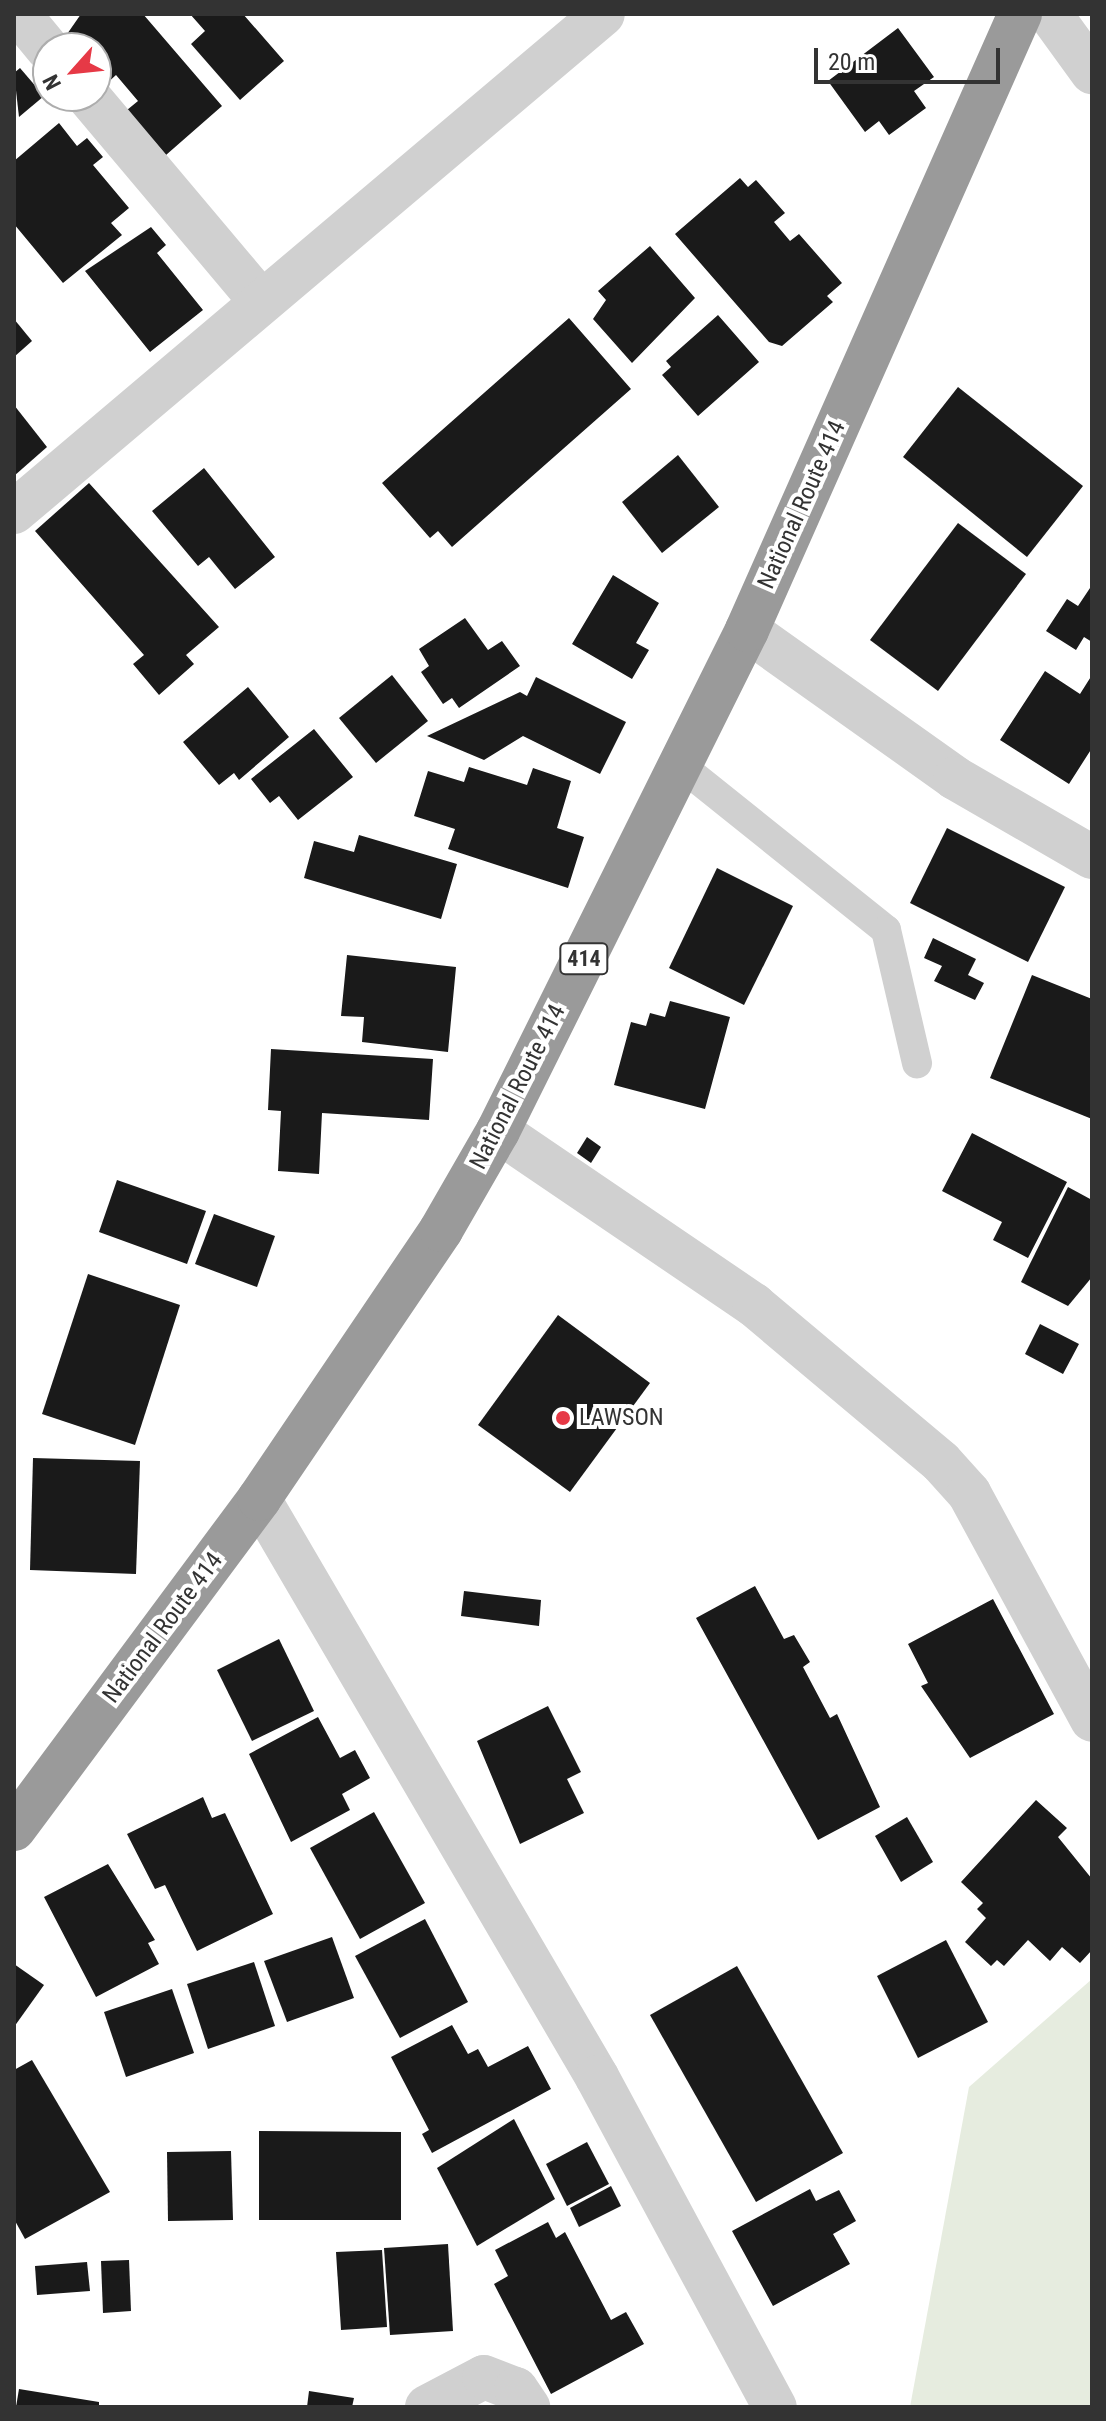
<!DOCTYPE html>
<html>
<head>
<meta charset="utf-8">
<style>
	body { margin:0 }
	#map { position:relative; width:1106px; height:2421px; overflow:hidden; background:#fff; font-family:"Roboto Condensed",sans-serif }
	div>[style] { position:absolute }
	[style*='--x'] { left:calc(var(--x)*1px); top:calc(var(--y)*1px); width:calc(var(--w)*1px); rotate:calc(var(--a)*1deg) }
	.green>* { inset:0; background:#e6ecdf }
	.building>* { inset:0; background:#1a1a1a }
	.lane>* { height:30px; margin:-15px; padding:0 15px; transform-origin:15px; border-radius:15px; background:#d0d0d0 }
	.street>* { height:44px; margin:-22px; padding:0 22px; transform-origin:22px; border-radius:22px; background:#d0d0d0 }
	.highway>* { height:44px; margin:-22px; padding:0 22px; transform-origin:22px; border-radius:22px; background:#9a9a9a }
	.dots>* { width:22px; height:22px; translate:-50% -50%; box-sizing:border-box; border:4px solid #fff; border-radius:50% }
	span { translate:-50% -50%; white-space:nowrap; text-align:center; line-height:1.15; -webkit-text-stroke:8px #fff; paint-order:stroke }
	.shield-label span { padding:2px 6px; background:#fff; border:2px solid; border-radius:6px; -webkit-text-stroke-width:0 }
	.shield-label { font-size:22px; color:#333; font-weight:700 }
	.street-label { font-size:24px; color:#333 }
	.poi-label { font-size:24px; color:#333 }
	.left { translate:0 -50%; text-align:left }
	.frame { position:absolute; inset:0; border:16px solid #333; pointer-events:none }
	.north { position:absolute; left:32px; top:32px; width:80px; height:80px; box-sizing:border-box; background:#fff; border:2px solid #adadad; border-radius:50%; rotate:243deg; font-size:22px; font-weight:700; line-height:32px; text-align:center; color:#333 }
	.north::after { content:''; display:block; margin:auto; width:28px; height:36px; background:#e63946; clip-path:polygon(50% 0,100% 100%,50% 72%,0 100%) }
	.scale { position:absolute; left:814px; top:48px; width:186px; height:36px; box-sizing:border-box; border:4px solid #333; border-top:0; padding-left:10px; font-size:24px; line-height:28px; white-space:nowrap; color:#333; -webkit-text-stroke:6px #fff; paint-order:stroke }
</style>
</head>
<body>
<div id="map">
	<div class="green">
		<i style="clip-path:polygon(1092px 1979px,1092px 2407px,910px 2407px,969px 2087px)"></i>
	</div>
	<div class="building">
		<i style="clip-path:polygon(81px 14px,143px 14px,222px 106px,166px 155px,127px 110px,138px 101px,116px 75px,105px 85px,96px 74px,96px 48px,74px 48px,65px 37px)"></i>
		<i style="clip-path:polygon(190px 14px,243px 14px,284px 61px,240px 100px,191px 44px,205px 31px)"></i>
		<i style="clip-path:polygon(898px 28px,934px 77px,914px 91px,926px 108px,889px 135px,879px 121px,865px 132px,828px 81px)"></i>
		<i style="clip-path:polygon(20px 68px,44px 96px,19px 117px,14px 73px)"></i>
		<i style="clip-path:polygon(59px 123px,77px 146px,87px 138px,103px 157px,93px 165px,129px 208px,111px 223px,122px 235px,63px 283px,14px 224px,14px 161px)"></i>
		<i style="clip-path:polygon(740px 178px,748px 187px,756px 180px,785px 213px,774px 222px,790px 241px,799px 234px,842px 283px,827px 296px,833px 302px,782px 346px,769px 342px,675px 234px)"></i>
		<i style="clip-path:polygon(151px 227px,166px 245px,157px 253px,203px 310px,150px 352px,85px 271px)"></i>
		<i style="clip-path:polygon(650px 246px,695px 298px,632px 363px,593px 319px,606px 300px,598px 291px)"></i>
		<i style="clip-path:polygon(718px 315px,759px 362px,698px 416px,662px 375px,671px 367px,666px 361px)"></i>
		<i style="clip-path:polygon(569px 318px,631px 389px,452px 547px,438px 531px,430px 538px,382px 483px)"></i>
		<i style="clip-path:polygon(14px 319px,32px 341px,14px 357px)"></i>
		<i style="clip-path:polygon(958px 387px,1083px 486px,1027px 557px,903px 457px)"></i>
		<i style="clip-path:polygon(14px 405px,47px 447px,14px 476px)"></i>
		<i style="clip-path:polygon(678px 455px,719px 507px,662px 553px,622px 502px)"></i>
		<i style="clip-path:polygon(204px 468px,275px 557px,235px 589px,209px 557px,198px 566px,152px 511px)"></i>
		<i style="clip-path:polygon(89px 483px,219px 627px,186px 655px,194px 664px,159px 695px,133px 664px,144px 655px,35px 531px)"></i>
		<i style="clip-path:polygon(958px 523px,1026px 574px,938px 691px,870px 640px)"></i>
		<i style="clip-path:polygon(613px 575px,659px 603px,636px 643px,649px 650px,632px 679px,572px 644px)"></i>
		<i style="clip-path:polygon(1092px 585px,1092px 642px,1084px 637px,1076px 650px,1046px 631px,1067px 599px,1078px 606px)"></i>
		<i style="clip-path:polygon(465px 618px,488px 650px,502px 641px,520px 666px,459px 708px,452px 698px,443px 704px,421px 672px,429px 666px,419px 649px)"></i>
		<i style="clip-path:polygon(1045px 671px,1080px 694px,1092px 675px,1092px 748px,1069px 784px,1000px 740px)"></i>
		<i style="clip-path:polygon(392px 675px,428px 721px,376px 763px,339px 718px)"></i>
		<i style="clip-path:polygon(536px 677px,626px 722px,600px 774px,523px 736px,484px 760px,427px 736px,520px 692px,527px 696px)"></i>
		<i style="clip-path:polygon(248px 687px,289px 737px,239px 780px,234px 773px,219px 785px,183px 742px)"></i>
		<i style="clip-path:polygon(314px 729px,353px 777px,298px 820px,279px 796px,270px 803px,251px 779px)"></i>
		<i style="clip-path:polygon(469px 767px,527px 785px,533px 768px,571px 781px,557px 828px,584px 837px,568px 888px,448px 849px,455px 829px,414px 816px,428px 771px,464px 782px)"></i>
		<i style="clip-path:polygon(947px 828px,1065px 887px,1028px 962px,910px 903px)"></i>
		<i style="clip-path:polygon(359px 835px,457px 864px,441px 919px,304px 878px,314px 841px,354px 852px)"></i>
		<i style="clip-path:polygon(717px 868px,793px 906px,744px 1005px,669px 968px)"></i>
		<i style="clip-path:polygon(933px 938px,976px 959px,968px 975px,984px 983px,975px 1000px,934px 981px,942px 966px,924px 958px)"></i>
		<i style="clip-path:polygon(347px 955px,456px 967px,448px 1052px,362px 1042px,364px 1017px,341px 1016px)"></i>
		<i style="clip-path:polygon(1032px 975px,1092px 999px,1092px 1119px,990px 1078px)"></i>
		<i style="clip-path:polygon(670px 1001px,730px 1017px,705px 1109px,614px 1085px,631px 1022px,646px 1026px,650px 1013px,665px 1017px)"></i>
		<i style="clip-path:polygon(271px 1049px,433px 1059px,429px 1120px,322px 1113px,319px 1174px,278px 1171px,281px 1111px,268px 1110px)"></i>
		<i style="clip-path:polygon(972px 1133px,1067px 1182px,1028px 1258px,993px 1240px,1002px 1222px,942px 1191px)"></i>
		<i style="clip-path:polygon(587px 1137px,601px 1147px,591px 1163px,577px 1153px)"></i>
		<i style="clip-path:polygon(117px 1180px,206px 1211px,187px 1264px,99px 1232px)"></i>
		<i style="clip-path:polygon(1068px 1187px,1092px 1200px,1092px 1277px,1068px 1306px,1021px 1282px)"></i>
		<i style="clip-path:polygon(214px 1214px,275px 1236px,257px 1287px,195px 1264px)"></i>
		<i style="clip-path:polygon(88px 1274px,180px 1305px,135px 1445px,42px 1414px)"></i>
		<i style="clip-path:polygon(558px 1315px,650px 1383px,570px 1492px,478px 1425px)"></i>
		<i style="clip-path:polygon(1040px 1324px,1079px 1344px,1063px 1374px,1025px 1354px)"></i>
		<i style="clip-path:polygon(33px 1458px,140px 1461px,136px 1574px,30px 1570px)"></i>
		<i style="clip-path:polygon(755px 1586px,784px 1639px,794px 1635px,810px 1662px,803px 1667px,830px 1718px,837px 1714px,880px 1807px,818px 1840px,696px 1618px)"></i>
		<i style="clip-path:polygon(464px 1591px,541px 1600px,539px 1626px,461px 1616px)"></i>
		<i style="clip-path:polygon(993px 1599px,1054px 1714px,970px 1758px,921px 1686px,928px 1683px,908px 1644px)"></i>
		<i style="clip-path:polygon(279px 1639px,314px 1711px,252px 1741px,217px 1670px)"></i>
		<i style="clip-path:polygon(548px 1706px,581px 1772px,567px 1779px,584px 1813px,520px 1844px,477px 1741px)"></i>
		<i style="clip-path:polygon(318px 1717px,340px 1758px,355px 1750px,370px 1778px,342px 1794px,350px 1810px,291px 1842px,249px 1754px)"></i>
		<i style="clip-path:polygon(203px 1797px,212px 1818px,225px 1813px,273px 1914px,197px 1951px,165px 1885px,155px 1889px,127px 1834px)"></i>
		<i style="clip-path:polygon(1036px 1800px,1067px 1828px,1058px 1837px,1092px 1879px,1092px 1950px,1080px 1963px,1062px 1947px,1050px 1961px,1028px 1940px,1004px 1966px,997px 1960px,991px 1966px,965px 1942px,986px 1918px,977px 1909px,983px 1903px,961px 1882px)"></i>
		<i style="clip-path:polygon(374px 1812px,425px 1903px,360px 1939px,310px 1848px)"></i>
		<i style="clip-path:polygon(907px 1817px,933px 1862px,901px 1882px,875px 1836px)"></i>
		<i style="clip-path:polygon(108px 1864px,155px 1940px,148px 1943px,159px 1964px,96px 1997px,44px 1897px)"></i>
		<i style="clip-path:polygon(425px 1919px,468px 2002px,400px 2038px,355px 1956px)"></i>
		<i style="clip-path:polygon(332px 1937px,354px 1998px,287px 2022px,264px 1961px)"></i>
		<i style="clip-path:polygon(946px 1940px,988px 2022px,918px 2058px,877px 1976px)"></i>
		<i style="clip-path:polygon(254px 1962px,275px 2026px,208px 2049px,187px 1984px)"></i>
		<i style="clip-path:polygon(14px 1964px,44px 1985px,14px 2027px)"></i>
		<i style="clip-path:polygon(737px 1966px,843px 2153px,756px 2202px,650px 2015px)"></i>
		<i style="clip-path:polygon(172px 1989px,194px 2053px,126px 2077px,104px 2012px)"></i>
		<i style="clip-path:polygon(452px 2025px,468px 2054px,478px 2049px,488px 2067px,528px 2046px,551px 2089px,432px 2153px,422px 2134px,429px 2130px,391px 2057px)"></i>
		<i style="clip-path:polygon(32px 2060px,110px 2192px,25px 2239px,14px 2219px,14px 2070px)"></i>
		<i style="clip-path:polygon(514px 2119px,555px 2199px,477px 2246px,437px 2168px)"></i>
		<i style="clip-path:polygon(259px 2131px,401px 2132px,401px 2220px,259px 2220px)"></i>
		<i style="clip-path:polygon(587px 2142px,609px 2184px,567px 2206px,546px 2164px)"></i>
		<i style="clip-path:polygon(231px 2151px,233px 2220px,168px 2221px,167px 2152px)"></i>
		<i style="clip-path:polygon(611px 2186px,621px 2206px,579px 2227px,570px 2208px)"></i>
		<i style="clip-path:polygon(810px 2189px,816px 2201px,839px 2190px,856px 2221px,833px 2234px,850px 2264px,773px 2306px,732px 2231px)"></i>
		<i style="clip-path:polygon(548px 2222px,556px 2238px,565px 2232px,611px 2320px,626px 2312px,644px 2344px,551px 2394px,494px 2284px,508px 2276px,495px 2250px)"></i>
		<i style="clip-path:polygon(448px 2244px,453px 2331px,390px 2335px,384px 2248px)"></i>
		<i style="clip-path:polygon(382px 2250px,387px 2327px,341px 2330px,336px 2252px)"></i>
		<i style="clip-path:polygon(129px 2260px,131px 2311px,103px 2313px,101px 2261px)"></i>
		<i style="clip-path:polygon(87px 2262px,90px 2291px,37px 2295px,35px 2266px)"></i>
		<i style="clip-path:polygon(19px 2389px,99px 2402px,99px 2407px,16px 2407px)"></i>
		<i style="clip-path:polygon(309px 2391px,354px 2398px,352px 2407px,307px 2407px)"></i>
	</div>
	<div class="lane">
		<i style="--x:680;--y:765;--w:264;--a:38.7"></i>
		<i style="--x:886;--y:930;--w:137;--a:76.9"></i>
	</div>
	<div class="street">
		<i style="--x:19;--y:14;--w:45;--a:50.4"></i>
		<i style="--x:1050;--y:14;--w:72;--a:54.1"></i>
		<i style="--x:88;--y:96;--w:267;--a:49.9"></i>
		<i style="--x:14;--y:512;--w:771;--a:-40.21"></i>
		<i style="--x:747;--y:630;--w:255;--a:35.4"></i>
		<i style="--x:955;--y:778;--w:158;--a:30"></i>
		<i style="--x:498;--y:1131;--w:310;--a:34.2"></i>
		<i style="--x:754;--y:1305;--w:244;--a:40"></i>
		<i style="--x:941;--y:1462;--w:42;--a:47.9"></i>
		<i style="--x:969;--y:1493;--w:258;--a:61.5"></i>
		<i style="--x:259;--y:1499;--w:670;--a:59.68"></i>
		<i style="--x:597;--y:2077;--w:375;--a:61.7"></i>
		<i style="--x:427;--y:2407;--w:64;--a:-27.8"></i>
		<i style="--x:484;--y:2377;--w:34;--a:21"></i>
		<i style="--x:516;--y:2389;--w:22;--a:56"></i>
	</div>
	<div class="highway">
		<i style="--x:14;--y:1829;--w:411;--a:-53.4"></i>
		<i style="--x:259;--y:1499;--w:325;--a:-55.9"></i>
		<i style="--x:441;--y:1230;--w:114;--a:-60.1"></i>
		<i style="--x:498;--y:1131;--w:559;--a:-63.57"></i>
		<i style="--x:747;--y:630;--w:674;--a:-66.1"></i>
	</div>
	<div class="dots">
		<i style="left:563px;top:1418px;background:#e63946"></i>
	</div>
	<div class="shield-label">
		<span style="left:584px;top:959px">414</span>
	</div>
	<div class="street-label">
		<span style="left:802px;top:505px;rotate:-66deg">National Route 414</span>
		<span style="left:518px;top:1087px;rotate:-63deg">National Route 414</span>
		<span style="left:163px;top:1628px;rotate:-53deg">National Route 414</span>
	</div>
	<div class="poi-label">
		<span class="left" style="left:579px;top:1418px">LAWSON</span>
	</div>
	<div class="frame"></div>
	<div class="north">N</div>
	<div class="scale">20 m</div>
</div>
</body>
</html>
